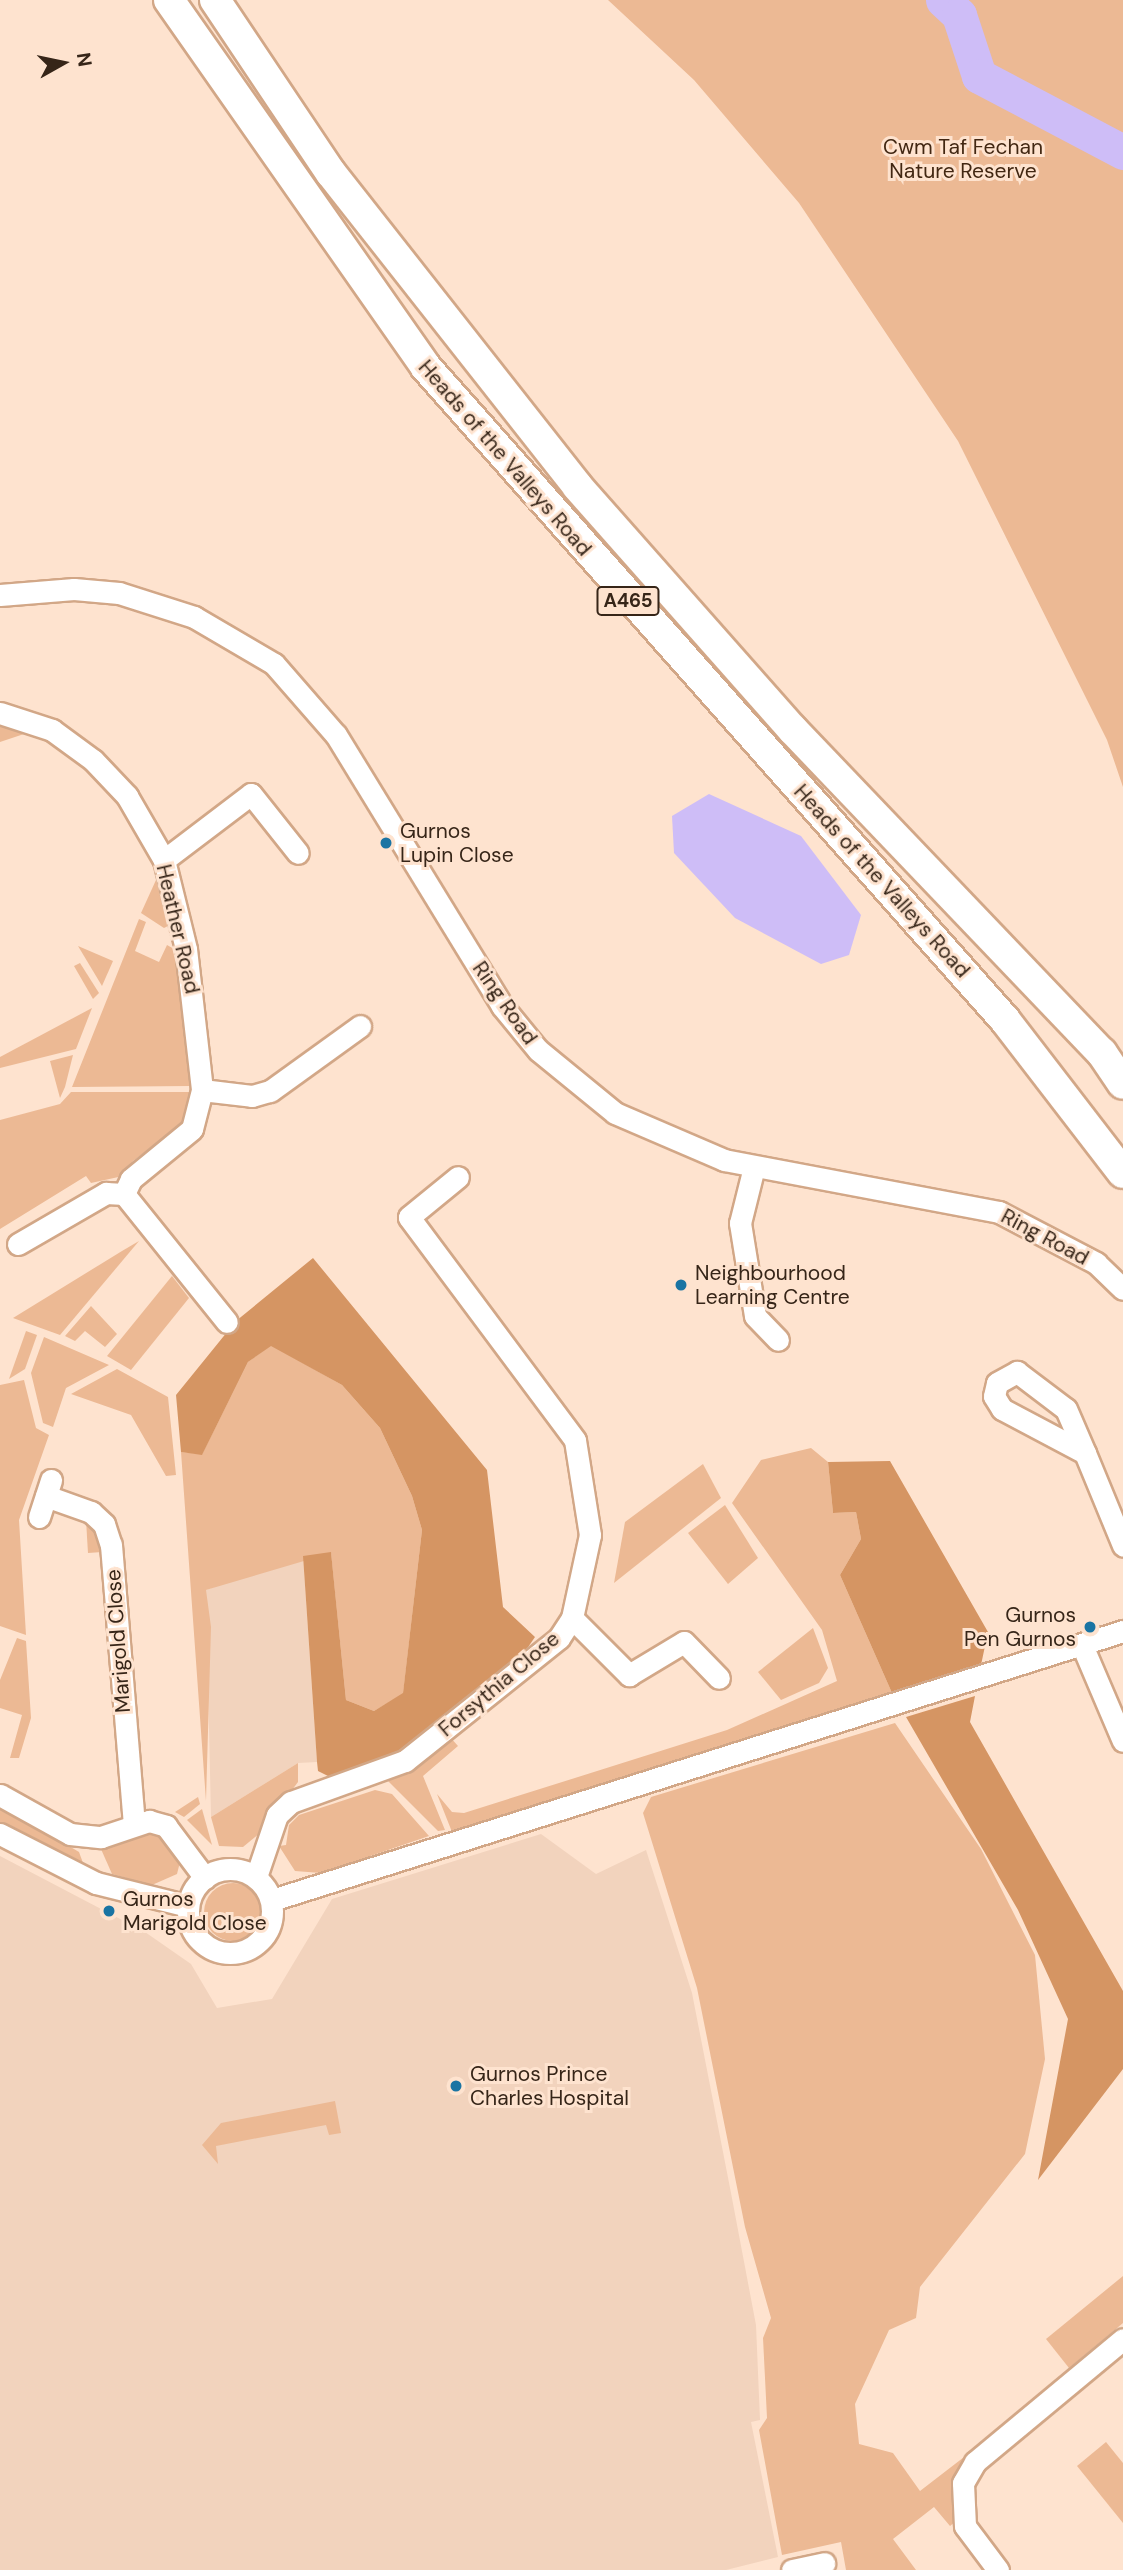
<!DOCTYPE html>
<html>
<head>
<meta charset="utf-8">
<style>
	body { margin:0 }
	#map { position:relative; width:1123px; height:2570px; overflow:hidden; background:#fee3cf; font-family:"DM Sans",sans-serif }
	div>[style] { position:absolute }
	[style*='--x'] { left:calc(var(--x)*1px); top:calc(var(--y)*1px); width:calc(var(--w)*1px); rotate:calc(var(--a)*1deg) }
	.built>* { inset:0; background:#f2d3bd }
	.green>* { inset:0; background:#ecb994 }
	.round { border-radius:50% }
	.forest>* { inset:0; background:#d59563 }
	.water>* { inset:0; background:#cebdf7 }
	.river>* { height:35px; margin:-17.5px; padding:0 17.5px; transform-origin:17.5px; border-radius:17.5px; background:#cebdf7 }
	.roads { filter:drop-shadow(2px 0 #d2a787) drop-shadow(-2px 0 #d2a787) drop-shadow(0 2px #d2a787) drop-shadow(0 -2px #d2a787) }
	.minor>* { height:21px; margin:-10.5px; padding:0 10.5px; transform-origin:10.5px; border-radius:10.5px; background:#fff }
	.minor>.ring { margin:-10.5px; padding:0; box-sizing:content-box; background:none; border:21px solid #fff; border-radius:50% }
	.highway>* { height:30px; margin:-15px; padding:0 15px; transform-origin:15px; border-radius:15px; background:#fff }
	.dots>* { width:19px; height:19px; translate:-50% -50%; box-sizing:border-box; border:4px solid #fee3cf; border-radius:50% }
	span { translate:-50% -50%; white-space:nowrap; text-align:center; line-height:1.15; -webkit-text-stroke:6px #fee3cf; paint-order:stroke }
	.shield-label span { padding:2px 5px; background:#fee3cf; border:2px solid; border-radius:5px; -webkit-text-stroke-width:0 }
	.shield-label { font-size:19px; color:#362518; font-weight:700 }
	.park-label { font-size:21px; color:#422712 }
	.street-label { font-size:21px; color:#362518 }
	.poi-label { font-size:21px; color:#362518 }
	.left { translate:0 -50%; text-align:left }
	.right { translate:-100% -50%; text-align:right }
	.north { position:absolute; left:28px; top:28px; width:70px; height:70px; -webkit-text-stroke:5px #fee3cf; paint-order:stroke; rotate:81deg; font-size:19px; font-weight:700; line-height:28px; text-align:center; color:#362518 }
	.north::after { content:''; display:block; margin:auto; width:24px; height:32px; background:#362518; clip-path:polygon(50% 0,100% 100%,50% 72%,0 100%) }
</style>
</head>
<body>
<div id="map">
	<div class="built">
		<i style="clip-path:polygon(303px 1556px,317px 1762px,298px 1763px,211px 1817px,206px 1590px)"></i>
		<i style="clip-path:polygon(541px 1834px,596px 1874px,646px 1850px,692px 1993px,731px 2193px,756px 2325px,760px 2420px,751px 2422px,778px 2557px,726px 2570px,0 2570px,0 1856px,145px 1932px,191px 1964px,217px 2008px,272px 1999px,332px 1899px)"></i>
	</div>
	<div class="green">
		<i style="clip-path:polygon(608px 0,1123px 0,1123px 787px,1107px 740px,958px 441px,799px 203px,694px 80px)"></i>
		<i style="clip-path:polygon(0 724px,30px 732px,0 742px)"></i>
		<i style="clip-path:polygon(156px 880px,168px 926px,164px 928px,141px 913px)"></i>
		<i style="clip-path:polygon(139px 919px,146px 922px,135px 951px,159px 962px,167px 945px,174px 949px,191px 1086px,72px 1087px)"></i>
		<i style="clip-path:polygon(78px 946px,113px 961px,102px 986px)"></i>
		<i style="clip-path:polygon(80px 963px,99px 993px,93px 999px,74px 966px)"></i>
		<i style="clip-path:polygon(92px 1008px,76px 1049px,0 1068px,0 1057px)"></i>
		<i style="clip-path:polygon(73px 1055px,65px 1087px,60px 1098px,50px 1061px)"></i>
		<i style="clip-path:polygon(71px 1092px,191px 1092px,190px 1118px,133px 1161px,123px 1176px,91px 1183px,86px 1176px,0 1229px,0 1120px,60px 1104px)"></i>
		<i style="clip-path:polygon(139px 1241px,60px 1335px,13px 1318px,122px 1251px)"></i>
		<i style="clip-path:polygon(172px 1276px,189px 1298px,131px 1370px,107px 1356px)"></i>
		<i style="clip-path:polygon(91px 1306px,117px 1334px,105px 1347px,85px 1331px,75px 1341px,65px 1336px)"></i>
		<i style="clip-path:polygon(26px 1331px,37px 1335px,25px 1369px,9px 1379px)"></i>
		<i style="clip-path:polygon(44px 1337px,109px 1365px,66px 1388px,53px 1427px,43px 1423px,31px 1373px)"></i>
		<i style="clip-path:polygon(271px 1345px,342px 1385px,380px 1428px,412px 1496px,422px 1530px,403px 1694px,374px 1711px,346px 1700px,331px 1553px,206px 1590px,211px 1627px,206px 1801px,181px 1452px,202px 1454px,248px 1362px)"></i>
		<i style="clip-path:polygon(117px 1369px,168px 1397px,176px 1475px,166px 1476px,131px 1415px,71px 1394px)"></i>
		<i style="clip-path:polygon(24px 1380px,36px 1428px,49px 1435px,19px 1520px,26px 1635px,0 1626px,0 1385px)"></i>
		<i style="clip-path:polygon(811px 1448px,828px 1462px,833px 1513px,856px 1512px,861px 1539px,840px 1575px,892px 1693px,452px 1832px,437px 1794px,452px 1812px,464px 1813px,727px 1730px,837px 1681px,822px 1630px,732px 1503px,761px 1460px)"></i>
		<i style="clip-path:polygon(703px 1464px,721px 1498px,614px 1583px,625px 1522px)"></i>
		<i style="clip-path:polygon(725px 1505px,758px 1558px,728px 1584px,688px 1533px)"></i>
		<i style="clip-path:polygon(86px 1520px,99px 1536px,102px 1552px,88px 1553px)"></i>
		<i style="clip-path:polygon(813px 1628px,828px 1668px,819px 1683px,781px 1700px,758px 1672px)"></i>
		<i style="clip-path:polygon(17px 1638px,26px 1641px,31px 1718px,19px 1758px,10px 1758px,22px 1715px,0 1708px,0 1680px)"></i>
		<i style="clip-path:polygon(895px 1723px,981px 1849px,1035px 1955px,1045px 2059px,1025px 2154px,920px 2287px,916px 2318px,889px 2330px,855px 2404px,859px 2444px,893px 2453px,920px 2491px,968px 2454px,955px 2486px,956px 2521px,950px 2526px,934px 2507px,893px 2539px,916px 2570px,846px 2570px,841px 2542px,782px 2555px,759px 2430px,767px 2418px,763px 2338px,771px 2318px,745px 2227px,697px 1988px,643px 1813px,651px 1797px)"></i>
		<i style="clip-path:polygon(450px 1737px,458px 1746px,423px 1776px,445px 1830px,438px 1831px,387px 1780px)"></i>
		<i style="clip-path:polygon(298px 1763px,298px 1782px,260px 1833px,243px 1847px,219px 1846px,211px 1817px)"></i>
		<i style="clip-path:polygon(375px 1790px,392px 1794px,429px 1836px,321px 1873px,295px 1871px,279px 1846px,286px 1845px,289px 1825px,299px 1815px)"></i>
		<i style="clip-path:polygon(198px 1797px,200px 1804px,184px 1817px,175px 1812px)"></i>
		<i style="clip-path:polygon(0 1805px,79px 1852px,83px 1863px,0 1822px)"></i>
		<i style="clip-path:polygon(202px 1809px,212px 1845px,187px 1820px)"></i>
		<i style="clip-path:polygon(149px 1832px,165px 1836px,181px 1858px,177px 1874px,152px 1885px,112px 1874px,101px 1849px)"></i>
		<i class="round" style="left:204px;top:1883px;width:58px;height:58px"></i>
		<i style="clip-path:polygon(335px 2101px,341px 2133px,329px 2135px,326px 2125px,216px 2146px,218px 2164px,202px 2145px,221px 2123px)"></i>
		<i style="clip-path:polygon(1123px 2276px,1123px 2323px,1069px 2368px,1046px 2339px)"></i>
		<i style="clip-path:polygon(1106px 2442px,1123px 2463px,1123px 2523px,1077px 2466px)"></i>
	</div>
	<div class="forest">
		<i style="clip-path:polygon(313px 1258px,487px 1470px,503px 1607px,535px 1637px,524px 1653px,400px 1751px,330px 1777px,318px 1771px,317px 1762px,303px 1556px,331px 1552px,346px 1700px,374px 1711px,403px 1693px,422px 1530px,412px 1496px,380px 1428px,342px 1385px,271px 1346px,248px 1362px,202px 1455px,181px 1452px,176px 1395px,236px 1321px)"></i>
		<i style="clip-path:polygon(890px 1461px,988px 1632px,981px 1665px,892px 1693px,840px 1575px,861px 1539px,856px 1512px,833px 1513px,828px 1462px)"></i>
		<i style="clip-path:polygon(975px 1696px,970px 1722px,1123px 1991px,1123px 2069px,1038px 2180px,1068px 2019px,1018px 1910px,906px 1717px)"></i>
	</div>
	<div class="water">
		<i style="clip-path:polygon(709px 794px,801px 836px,861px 915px,849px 955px,821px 964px,735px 918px,674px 853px,672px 816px)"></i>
	</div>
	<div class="river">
		<i style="--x:943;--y:0;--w:22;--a:43"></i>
		<i style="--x:959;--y:15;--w:64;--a:71.8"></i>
		<i style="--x:979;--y:76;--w:163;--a:27.8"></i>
	</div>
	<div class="roads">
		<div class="minor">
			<i style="--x:0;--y:595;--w:74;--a:-4.6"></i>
			<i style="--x:74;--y:589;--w:45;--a:5.1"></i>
			<i style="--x:119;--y:593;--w:79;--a:17.7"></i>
			<i style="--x:194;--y:617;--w:93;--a:30.4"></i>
			<i style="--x:274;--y:664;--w:94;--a:48.9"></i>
			<i style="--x:336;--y:735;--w:318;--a:58.5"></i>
			<i style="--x:502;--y:1006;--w:57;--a:50.7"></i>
			<i style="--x:538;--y:1050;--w:99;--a:39.3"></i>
			<i style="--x:615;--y:1113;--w:119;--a:23.3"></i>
			<i style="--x:724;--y:1160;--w:280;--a:10.7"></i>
			<i style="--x:999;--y:1212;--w:110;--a:27.7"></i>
			<i style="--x:1096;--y:1263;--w:37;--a:44"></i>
			<i style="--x:0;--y:713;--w:55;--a:18.1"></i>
			<i style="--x:52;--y:730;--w:51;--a:36.2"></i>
			<i style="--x:93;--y:760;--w:50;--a:46.6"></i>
			<i style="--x:127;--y:796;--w:74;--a:60"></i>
			<i style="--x:164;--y:860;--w:92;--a:76.1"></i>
			<i style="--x:186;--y:949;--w:142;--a:83.5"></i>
			<i style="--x:202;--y:1090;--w:40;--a:104.4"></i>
			<i style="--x:192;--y:1129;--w:79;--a:140.7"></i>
			<i style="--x:131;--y:1179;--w:17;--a:115"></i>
			<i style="--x:124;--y:1194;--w:164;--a:51.2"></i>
			<i style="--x:164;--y:860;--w:109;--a:-37.2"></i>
			<i style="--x:251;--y:794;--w:75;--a:51.5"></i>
			<i style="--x:202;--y:1090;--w:50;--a:6.8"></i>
			<i style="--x:252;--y:1096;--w:19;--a:-16"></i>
			<i style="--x:270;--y:1091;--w:111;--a:-35.8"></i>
			<i style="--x:754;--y:1167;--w:58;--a:104"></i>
			<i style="--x:740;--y:1223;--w:94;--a:80.8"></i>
			<i style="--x:755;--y:1316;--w:33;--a:46"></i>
			<i style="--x:18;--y:1244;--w:102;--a:-30.1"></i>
			<i style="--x:106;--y:1193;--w:18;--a:3"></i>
			<i style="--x:1085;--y:1453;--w:94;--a:-152.1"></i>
			<i style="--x:1002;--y:1409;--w:15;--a:-122"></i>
			<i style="--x:994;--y:1396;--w:13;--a:-77"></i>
			<i style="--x:997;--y:1383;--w:23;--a:-29"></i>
			<i style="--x:1017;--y:1372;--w:61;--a:37.1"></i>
			<i style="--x:1066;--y:1409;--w:48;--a:66.6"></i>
			<i style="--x:1085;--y:1453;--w:100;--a:67.6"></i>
			<i style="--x:46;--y:1496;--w:48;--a:19.6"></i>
			<i style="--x:91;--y:1512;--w:18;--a:43"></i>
			<i style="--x:104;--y:1524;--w:22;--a:72"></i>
			<i style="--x:111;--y:1545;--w:281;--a:85.3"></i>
			<i style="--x:39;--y:1517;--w:39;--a:-72"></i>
			<i style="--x:572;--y:1618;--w:81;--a:45"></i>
			<i style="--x:629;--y:1675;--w:64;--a:-31"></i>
			<i style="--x:684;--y:1642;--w:50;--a:45.8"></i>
			<i style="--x:1082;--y:1645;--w:104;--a:66.9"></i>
			<i style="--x:0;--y:1795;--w:80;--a:29.1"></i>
			<i style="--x:70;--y:1834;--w:31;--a:6"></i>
			<i style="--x:101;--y:1837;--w:51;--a:-18.4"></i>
			<i style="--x:149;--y:1821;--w:18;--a:16"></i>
			<i style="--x:166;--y:1826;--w:65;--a:53.1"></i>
			<i style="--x:0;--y:1834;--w:108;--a:27"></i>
			<i style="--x:96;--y:1883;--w:95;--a:14"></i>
			<i class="ring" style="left:188px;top:1869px;width:63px;height:63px"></i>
			<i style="--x:256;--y:1877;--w:65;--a:-71.3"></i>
			<i style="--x:277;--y:1815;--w:19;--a:-43"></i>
			<i style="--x:291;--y:1802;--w:121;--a:-19.8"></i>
			<i style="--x:405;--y:1761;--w:197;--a:-38.6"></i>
			<i style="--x:559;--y:1638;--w:24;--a:-57"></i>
			<i style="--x:572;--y:1618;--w:85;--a:-77.8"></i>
			<i style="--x:590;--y:1535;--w:96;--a:-99"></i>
			<i style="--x:575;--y:1440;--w:278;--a:-126.7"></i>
			<i style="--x:409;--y:1217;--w:63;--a:-39.2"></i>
			<i style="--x:272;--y:1900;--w:893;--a:-17.54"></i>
			<i style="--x:792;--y:2570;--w:33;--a:-12"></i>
			<i style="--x:998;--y:2570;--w:55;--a:-126.9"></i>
			<i style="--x:965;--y:2526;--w:43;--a:-92.7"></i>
			<i style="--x:963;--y:2483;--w:24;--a:-60"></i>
			<i style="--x:975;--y:2462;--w:192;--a:-39.7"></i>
		</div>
		<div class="highway">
			<i style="--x:169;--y:0;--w:447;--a:55"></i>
			<i style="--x:425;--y:366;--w:874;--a:48.43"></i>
			<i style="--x:1005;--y:1020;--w:193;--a:52.4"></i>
			<i style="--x:215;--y:0;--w:208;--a:56.2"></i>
			<i style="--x:331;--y:173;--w:398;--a:51.8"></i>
			<i style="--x:577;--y:486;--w:326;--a:48.5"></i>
			<i style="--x:793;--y:730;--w:447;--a:46.3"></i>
			<i style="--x:1102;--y:1053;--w:37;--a:56"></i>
		</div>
	</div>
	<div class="dots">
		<i style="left:386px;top:843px;background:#1a74a3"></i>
		<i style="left:681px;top:1285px;background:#1a74a3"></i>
		<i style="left:1090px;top:1627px;background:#1a74a3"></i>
		<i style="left:109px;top:1911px;background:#1a74a3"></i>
		<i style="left:456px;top:2086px;background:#1a74a3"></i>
	</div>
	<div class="shield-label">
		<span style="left:628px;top:601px">A465</span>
	</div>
	<div class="park-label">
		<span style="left:963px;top:159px">Cwm Taf Fechan<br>Nature Reserve</span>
	</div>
	<div class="street-label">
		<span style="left:505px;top:458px;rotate:49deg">Heads of the Valleys Road</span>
		<span style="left:882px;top:881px;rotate:48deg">Heads of the Valleys Road</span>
		<span style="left:178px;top:929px;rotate:77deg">Heather Road</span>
		<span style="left:505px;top:1003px;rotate:55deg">Ring Road</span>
		<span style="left:1045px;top:1237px;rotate:28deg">Ring Road</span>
		<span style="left:118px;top:1641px;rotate:-94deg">Marigold Close</span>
		<span style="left:499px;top:1684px;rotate:-40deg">Forsythia Close</span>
	</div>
	<div class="poi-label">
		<span class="left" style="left:400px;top:843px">Gurnos<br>Lupin Close</span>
		<span class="left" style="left:695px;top:1285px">Neighbourhood<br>Learning Centre</span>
		<span class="right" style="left:1076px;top:1627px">Gurnos<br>Pen Gurnos</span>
		<span class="left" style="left:123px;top:1911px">Gurnos<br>Marigold Close</span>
		<span class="left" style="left:470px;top:2086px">Gurnos Prince<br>Charles Hospital</span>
	</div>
	<div class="north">N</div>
</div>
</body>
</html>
